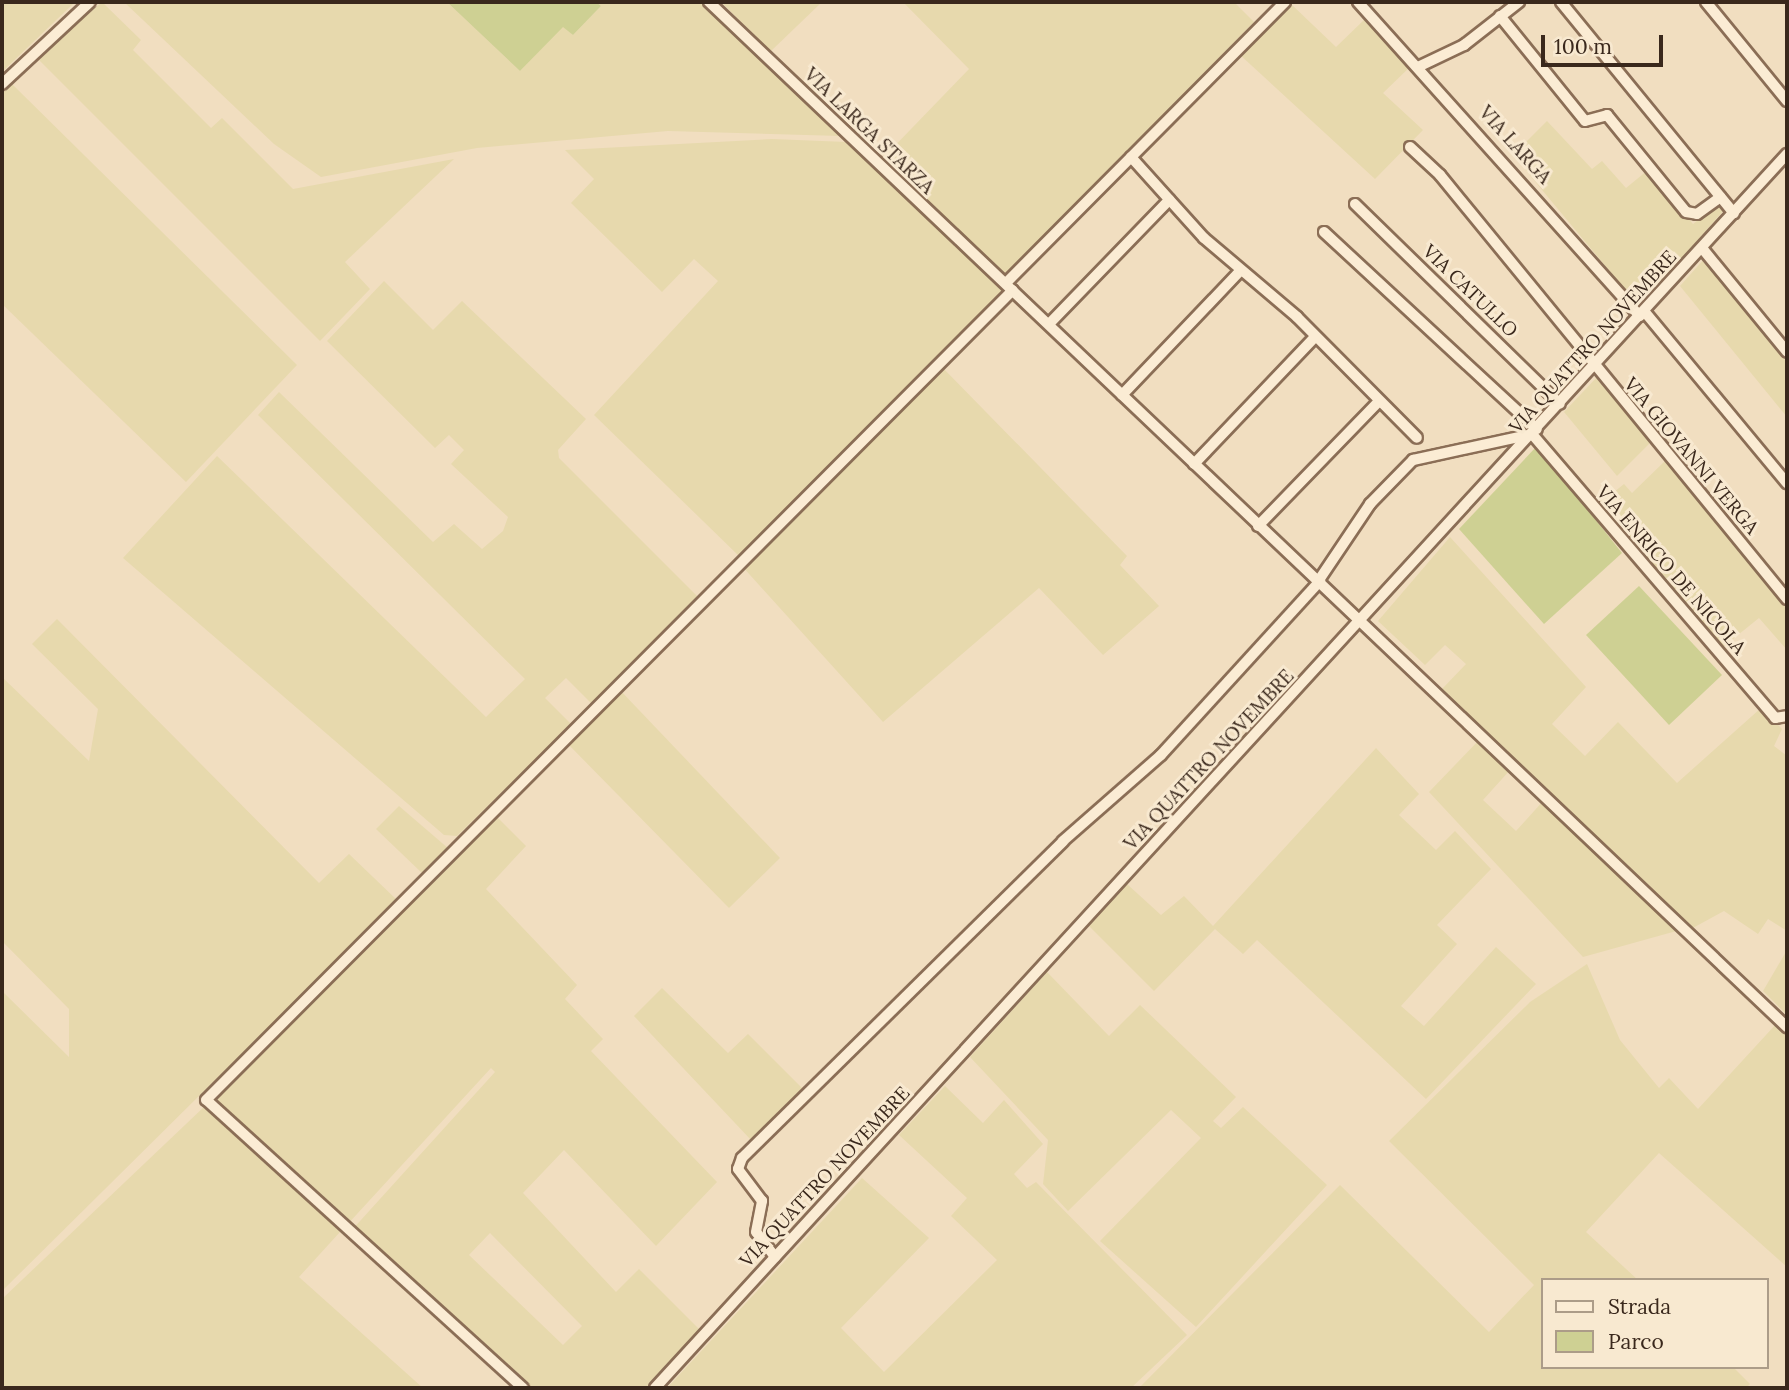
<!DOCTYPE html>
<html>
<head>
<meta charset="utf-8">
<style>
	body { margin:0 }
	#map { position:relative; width:1789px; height:1390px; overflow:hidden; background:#f1dec0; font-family:Lora,serif }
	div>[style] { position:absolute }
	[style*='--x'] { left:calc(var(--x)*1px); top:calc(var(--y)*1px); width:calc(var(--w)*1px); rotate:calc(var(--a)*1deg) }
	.farmland>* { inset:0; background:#e7d9ad }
	.green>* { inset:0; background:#ced093 }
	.roads { filter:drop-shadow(2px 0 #8b6e56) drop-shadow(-2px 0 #8b6e56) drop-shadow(0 2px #8b6e56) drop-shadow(0 -2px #8b6e56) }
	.minor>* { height:10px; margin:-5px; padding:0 5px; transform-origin:5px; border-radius:5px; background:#fbecd4 }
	span { translate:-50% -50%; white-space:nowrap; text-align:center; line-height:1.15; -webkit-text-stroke:6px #f8e9d0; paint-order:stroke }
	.street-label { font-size:19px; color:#3a281c }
	.frame { position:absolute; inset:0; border:4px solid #3a281c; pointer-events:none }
	.legend { position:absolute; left:1541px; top:1278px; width:228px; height:91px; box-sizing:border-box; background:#f8e9d0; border:2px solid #ac9c88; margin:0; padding:9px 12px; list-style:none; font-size:21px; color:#3a281c }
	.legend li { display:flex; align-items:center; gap:14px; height:35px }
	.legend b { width:35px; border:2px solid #ac9c88 }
	.scale { position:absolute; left:1541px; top:35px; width:122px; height:32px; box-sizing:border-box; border:4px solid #3a281c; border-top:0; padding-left:9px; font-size:21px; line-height:24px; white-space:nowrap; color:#3a281c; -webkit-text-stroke:5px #f8e9d0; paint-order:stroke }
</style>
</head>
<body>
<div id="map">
	<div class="farmland">
		<i style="clip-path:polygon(2px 2px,75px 2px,2px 72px)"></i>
		<i style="clip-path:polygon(102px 2px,141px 40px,133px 50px,211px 128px,222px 118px,293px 189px,454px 159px,345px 262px,370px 289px,320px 341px,37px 58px)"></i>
		<i style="clip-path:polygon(124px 2px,447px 2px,520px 71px,563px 26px,573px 35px,601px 6px,596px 2px,702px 2px,841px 136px,668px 131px,477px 148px,321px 177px,274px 144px)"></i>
		<i style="clip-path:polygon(721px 2px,822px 2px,771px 51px)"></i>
		<i style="clip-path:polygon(903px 2px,1234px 2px,1254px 22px,1005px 276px,883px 158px,969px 69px)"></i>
		<i style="clip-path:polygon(1291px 4px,1336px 47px,1365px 19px,1412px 65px,1383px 93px,1423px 130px,1375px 179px,1239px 54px)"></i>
		<i style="clip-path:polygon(12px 84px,297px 365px,186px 482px,2px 304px,2px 93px)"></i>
		<i style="clip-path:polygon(1547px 121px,1592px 169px,1602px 161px,1626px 188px,1648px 170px,1693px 224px,1719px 204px,1724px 210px,1646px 299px,1627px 292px,1513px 155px)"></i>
		<i style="clip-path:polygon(772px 139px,847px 142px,1005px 294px,740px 557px,594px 415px,718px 281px,694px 259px,662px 292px,571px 203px,594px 179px,565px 150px)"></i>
		<i style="clip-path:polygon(1705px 258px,1787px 362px,1787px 417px,1680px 286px)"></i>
		<i style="clip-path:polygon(384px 281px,433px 330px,462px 301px,586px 419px,558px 450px,559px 458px,699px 598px,592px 704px,566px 678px,545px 698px,571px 724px,457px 836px,444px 835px,123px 558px,217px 456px,486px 717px,525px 679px,258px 415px,279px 392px,433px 542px,454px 524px,482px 549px,503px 531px,508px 517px,451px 464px,464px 450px,449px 435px,435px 448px,327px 341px)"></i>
		<i style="clip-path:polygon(941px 366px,1127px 556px,1120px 565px,1159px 606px,1103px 655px,1039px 588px,883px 722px,741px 565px)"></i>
		<i style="clip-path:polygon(1598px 376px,1652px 441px,1617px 476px,1564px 412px)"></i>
		<i style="clip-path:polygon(1666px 460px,1787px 605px,1787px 650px,1759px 618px,1723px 647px,1599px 504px,1624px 484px,1632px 493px)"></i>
		<i style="clip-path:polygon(1450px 537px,1586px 687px,1552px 724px,1585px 756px,1618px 722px,1677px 783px,1761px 708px,1782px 729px,1774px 746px,1787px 756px,1787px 931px,1768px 919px,1758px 934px,1724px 911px,1691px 929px,1442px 689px,1466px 664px,1445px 645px,1425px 665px,1378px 621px)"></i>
		<i style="clip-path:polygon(57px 619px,319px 883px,349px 854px,397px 900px,2px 1291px,2px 991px,69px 1057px,69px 1009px,2px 941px,2px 677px,89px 761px,98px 709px,32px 644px)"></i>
		<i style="clip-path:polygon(618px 688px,780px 858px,729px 908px,565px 741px)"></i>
		<i style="clip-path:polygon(1480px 739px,1511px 769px,1483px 800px,1516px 831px,1544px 800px,1680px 930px,1583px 957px,1429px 792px)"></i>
		<i style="clip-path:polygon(1376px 748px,1419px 794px,1399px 815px,1436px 850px,1455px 831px,1491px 869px,1437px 925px,1457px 944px,1401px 1006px,1424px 1026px,1496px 947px,1536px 984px,1426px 1099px,1257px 940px,1243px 954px,1215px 929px,1154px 991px,1089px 926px,1127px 884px,1161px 915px,1184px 896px,1213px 926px)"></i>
		<i style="clip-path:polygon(399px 806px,449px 849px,423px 874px,376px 829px)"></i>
		<i style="clip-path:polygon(evenodd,494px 814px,526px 846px,486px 889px,577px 985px,565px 999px,603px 1039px,591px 1051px,717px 1182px,656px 1246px,564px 1150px,523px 1193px,616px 1292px,639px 1269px,702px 1332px,650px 1388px,527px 1388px,351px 1231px,495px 1072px,491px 1068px,346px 1226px,213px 1100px,494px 814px,490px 1233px,582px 1326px,563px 1345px,469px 1255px,490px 1233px)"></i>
		<i style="clip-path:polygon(1787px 950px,1787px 1012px,1786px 1014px,1763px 991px)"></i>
		<i style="clip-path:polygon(1587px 964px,1620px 1040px,1659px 1088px,1669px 1078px,1698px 1109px,1777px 1023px,1787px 1033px,1787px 1267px,1659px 1153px,1586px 1232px,1638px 1280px,1542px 1280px,1542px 1367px,1733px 1367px,1750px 1384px,1746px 1388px,1139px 1388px,1340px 1185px,1489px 1332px,1534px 1285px,1389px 1141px,1530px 1002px)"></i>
		<i style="clip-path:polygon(1047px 972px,1109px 1036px,1140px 1005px,1236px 1097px,1213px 1121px,1221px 1128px,1243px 1107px,1327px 1185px,1196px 1327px,1100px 1241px,1201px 1138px,1171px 1110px,1068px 1211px,1043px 1184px,1048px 1140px,970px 1057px)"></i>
		<i style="clip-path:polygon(662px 988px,728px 1053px,748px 1034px,802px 1088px,751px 1140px,634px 1016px)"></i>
		<i style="clip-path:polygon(945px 1086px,983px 1123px,1004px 1100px,1043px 1144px,1014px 1174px,1027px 1188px,1036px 1182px,1187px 1335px,1131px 1388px,667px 1388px,862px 1178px,929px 1238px,841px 1328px,884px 1372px,997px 1260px,951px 1216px,967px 1198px,899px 1135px)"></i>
		<i style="clip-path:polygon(206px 1105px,340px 1232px,299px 1277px,423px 1388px,2px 1388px,2px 1299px)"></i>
	</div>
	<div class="green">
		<i style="clip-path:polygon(447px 2px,596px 2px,601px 6px,573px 35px,563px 27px,520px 71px)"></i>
		<i style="clip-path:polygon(1537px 446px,1622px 553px,1544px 624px,1459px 529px)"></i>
		<i style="clip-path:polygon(1639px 586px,1722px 675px,1669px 725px,1586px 635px)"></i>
	</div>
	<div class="roads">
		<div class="minor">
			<i style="--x:709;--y:2;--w:1488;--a:43.56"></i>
			<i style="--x:1358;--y:2;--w:422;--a:48.1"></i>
			<i style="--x:1561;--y:2;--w:273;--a:50.7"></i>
			<i style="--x:1706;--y:2;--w:128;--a:50.7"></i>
			<i style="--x:1500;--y:16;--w:135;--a:51"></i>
			<i style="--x:1585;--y:121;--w:23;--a:-15"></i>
			<i style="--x:1607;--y:115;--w:125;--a:50.8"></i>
			<i style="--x:1686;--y:212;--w:11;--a:10"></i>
			<i style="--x:1697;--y:214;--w:29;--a:-36"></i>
			<i style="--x:1420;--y:66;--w:49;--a:-25.5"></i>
			<i style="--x:1464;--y:45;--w:70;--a:-38"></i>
			<i style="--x:2;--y:84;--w:120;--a:-43"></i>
			<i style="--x:1410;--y:147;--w:41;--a:43"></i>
			<i style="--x:1440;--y:175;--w:548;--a:50.7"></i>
			<i style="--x:1131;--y:157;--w:109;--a:48"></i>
			<i style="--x:1204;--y:238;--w:122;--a:40.3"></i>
			<i style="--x:1297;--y:317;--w:170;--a:45.2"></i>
			<i style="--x:1355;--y:204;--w:286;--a:44.3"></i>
			<i style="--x:1324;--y:232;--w:290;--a:42.8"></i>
			<i style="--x:1702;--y:248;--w:134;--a:50.7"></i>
			<i style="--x:1006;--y:283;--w:396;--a:-45.2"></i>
			<i style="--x:1644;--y:311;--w:224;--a:50.3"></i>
			<i style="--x:1049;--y:324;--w:173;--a:-45.9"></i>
			<i style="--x:1122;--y:395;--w:171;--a:-46.4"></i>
			<i style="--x:1194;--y:464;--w:175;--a:-46.4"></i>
			<i style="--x:1258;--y:526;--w:171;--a:-45.9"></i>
			<i style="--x:1319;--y:580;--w:92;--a:-56.1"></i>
			<i style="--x:1370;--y:504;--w:62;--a:-45.7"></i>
			<i style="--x:1413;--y:460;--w:122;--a:-12.3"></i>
			<i style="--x:1532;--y:434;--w:374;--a:49.4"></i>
			<i style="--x:1775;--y:718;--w:12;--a:-9"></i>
			<i style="--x:775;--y:1257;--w:31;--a:-127"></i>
			<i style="--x:756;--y:1232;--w:32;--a:-79"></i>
			<i style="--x:762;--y:1201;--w:40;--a:-127"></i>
			<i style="--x:738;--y:1169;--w:12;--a:-70"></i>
			<i style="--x:742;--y:1158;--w:451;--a:-44.6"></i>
			<i style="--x:1063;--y:841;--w:130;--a:-41.3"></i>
			<i style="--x:1161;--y:755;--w:236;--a:-47.6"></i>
			<i style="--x:523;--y:1388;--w:428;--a:-137.7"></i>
			<i style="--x:206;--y:1100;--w:1143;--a:-45.11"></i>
			<i style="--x:655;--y:1388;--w:1675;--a:-47.47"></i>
		</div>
	</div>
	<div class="street-label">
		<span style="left:869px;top:131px;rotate:44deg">VIA LARGA STARZA</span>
		<span style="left:1515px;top:145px;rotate:48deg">VIA LARGA</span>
		<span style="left:1470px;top:291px;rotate:44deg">VIA CATULLO</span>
		<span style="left:1593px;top:342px;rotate:-48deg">VIA QUATTRO NOVEMBRE</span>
		<span style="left:1691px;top:456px;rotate:50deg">VIA GIOVANNI VERGA</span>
		<span style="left:1671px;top:570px;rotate:49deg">VIA ENRICO DE NICOLA</span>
		<span style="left:1209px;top:760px;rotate:-47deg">VIA QUATTRO NOVEMBRE</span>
		<span style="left:825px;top:1177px;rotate:-47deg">VIA QUATTRO NOVEMBRE</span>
	</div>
	<div class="frame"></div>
	<ul class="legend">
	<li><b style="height:9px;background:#fbecd4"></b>Strada</li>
	<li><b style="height:19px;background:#ced093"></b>Parco</li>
	</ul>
	<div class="scale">100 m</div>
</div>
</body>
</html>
